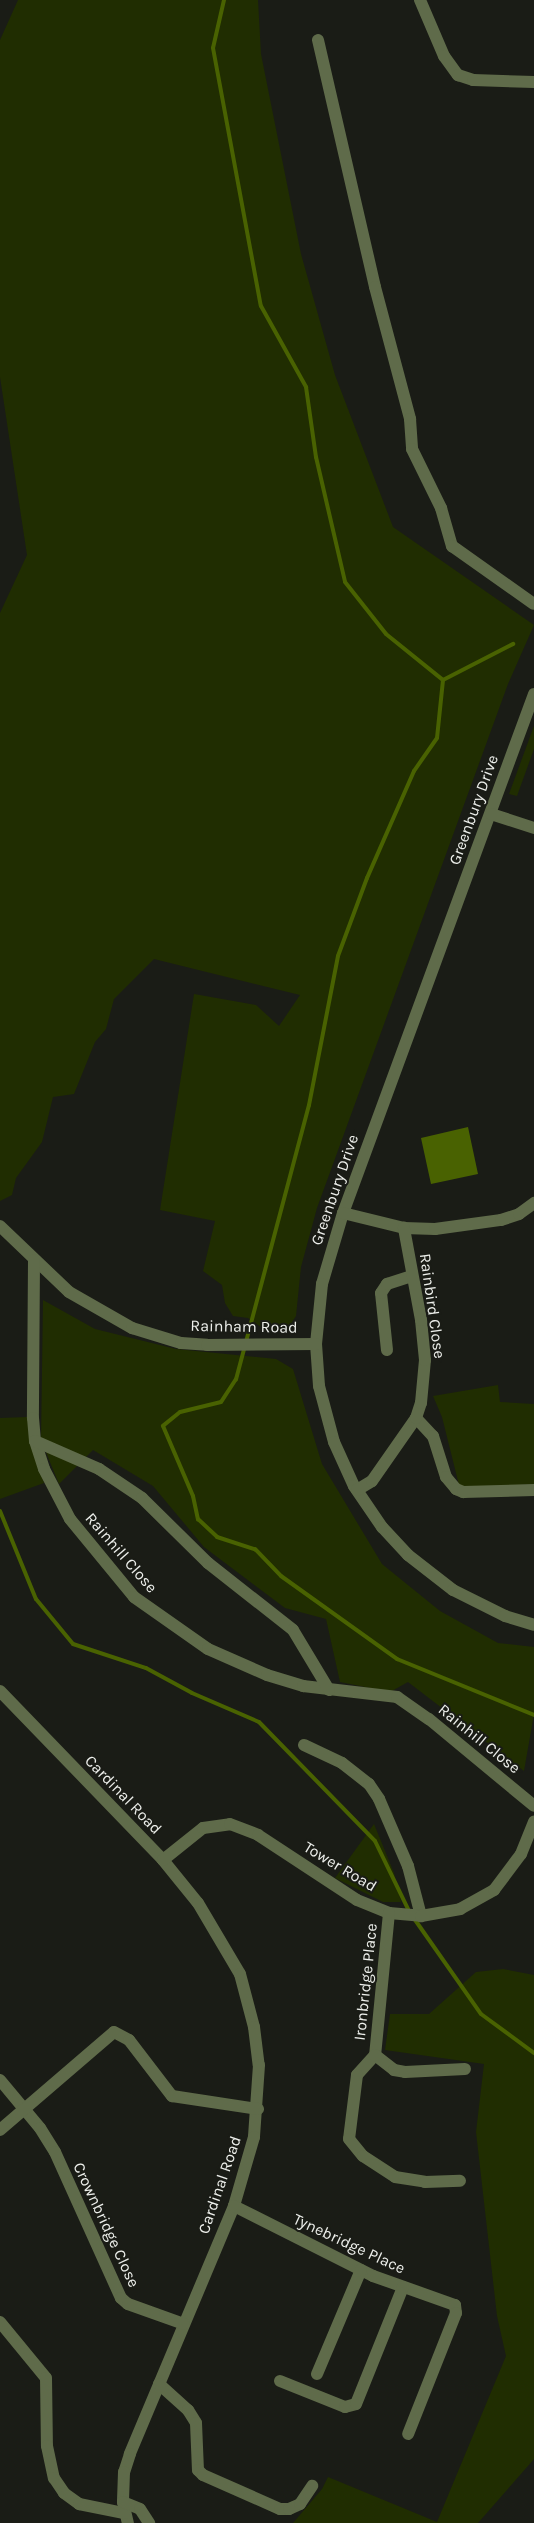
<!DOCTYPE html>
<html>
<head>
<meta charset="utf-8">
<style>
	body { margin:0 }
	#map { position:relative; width:534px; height:2523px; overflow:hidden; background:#1a1c16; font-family:Karla,sans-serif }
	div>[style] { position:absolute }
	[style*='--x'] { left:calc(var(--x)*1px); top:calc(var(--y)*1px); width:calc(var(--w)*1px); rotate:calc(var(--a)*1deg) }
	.green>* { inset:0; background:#202d01 }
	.water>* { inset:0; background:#496201 }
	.stream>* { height:4px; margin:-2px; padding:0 2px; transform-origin:2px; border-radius:2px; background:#496201 }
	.minor>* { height:12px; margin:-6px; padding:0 6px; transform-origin:6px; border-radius:6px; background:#5f6b4a }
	span { translate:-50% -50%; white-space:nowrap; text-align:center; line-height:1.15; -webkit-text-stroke:4px #1a1c16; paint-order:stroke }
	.street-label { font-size:16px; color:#edefeb }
</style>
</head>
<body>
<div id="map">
	<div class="green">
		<i style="clip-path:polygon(18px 0,258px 0,261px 54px,301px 254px,335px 375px,393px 527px,534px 625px,508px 684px,317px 1208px,301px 1267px,296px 1316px,287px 1330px,264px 1329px,248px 1318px,233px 1316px,225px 1303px,222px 1285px,203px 1271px,215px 1221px,160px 1210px,194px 994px,256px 1005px,279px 1026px,300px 995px,154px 959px,114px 999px,106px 1029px,95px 1042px,74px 1094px,53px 1097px,42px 1142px,16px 1178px,12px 1195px,0 1201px,0 613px,27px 555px,0 377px,0 40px)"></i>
		<i style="clip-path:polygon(534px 726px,534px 749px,517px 796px,509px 794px)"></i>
		<i style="clip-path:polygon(43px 1300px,95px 1329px,176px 1349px,276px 1359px,293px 1369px,322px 1464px,382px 1564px,440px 1611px,498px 1643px,534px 1647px,534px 1714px,524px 1771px,408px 1682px,390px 1692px,340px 1682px,326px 1619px,285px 1608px,204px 1547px,153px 1486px,93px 1450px,59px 1484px,41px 1440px)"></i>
		<i style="clip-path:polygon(498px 1385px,500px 1402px,534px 1404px,534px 1484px,470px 1488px,459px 1485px,442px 1417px,433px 1396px)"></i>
		<i style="clip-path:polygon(28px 1417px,30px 1440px,44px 1483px,0 1499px,0 1418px)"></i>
		<i style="clip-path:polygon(374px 1824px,394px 1873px,401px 1902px,383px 1902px,335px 1878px)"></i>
		<i style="clip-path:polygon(503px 1969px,534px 1975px,534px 2459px,478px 2523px,293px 2523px,322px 2489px,328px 2477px,437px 2522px,506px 2356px,497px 2316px,476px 2132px,484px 2064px,385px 2050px,390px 2014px,429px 2014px,476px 1972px)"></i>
	</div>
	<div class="water">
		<i style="clip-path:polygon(468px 1127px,478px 1174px,431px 1184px,421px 1138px)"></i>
	</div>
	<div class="stream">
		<i style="--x:224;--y:0;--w:49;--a:102.9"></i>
		<i style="--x:213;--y:48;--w:262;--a:79.5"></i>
		<i style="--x:261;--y:306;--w:93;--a:60.9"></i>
		<i style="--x:306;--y:387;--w:71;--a:81.9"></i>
		<i style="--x:316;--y:457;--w:128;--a:76.9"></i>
		<i style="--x:345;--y:582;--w:66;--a:51.7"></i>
		<i style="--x:386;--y:634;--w:73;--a:38.9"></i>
		<i style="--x:443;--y:680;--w:58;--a:95.9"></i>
		<i style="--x:437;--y:738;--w:40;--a:124.9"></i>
		<i style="--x:414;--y:771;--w:117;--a:113.7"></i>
		<i style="--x:367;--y:878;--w:83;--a:110.4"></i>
		<i style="--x:338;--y:956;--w:152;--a:101"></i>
		<i style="--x:309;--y:1105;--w:284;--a:104.9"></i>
		<i style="--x:236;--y:1379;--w:27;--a:123"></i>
		<i style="--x:221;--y:1402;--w:42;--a:166.3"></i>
		<i style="--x:180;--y:1412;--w:22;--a:141"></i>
		<i style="--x:163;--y:1426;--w:76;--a:66.8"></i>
		<i style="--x:193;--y:1496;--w:24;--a:78"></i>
		<i style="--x:198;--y:1519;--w:26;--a:43"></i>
		<i style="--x:217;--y:1537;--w:40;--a:18"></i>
		<i style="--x:255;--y:1549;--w:37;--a:46"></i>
		<i style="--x:281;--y:1576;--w:143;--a:35.6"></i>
		<i style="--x:397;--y:1659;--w:148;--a:22.2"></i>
		<i style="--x:443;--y:680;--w:79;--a:-27.2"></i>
		<i style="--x:0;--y:1511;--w:95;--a:67.8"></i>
		<i style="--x:36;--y:1599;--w:58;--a:50.6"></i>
		<i style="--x:73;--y:1644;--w:77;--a:18.2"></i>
		<i style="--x:146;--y:1668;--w:52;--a:28.5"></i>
		<i style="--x:192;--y:1693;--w:73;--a:23.4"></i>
		<i style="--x:259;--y:1722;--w:166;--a:45.7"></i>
		<i style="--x:375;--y:1841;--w:78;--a:64.1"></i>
		<i style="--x:413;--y:1917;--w:118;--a:55"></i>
		<i style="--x:481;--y:2014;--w:66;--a:36.3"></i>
	</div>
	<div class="minor">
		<i style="--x:420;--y:0;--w:61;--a:66.8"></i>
		<i style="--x:444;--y:56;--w:24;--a:54"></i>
		<i style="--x:458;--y:75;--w:16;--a:18"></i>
		<i style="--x:473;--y:80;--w:61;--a:1.9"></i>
		<i style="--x:318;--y:40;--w:253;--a:77"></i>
		<i style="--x:375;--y:287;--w:137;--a:75.1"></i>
		<i style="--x:410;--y:419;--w:30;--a:86"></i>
		<i style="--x:412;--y:449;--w:66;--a:63.8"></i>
		<i style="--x:441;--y:508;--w:40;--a:74"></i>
		<i style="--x:452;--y:546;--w:100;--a:35.3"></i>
		<i style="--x:534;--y:694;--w:553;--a:110.2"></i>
		<i style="--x:343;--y:1213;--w:74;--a:106.5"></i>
		<i style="--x:322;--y:1284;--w:60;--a:95.7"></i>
		<i style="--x:316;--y:1344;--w:42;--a:85.9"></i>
		<i style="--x:319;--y:1386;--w:58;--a:75"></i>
		<i style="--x:334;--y:1442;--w:48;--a:65.6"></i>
		<i style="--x:354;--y:1486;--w:50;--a:55.7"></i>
		<i style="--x:382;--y:1527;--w:38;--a:47"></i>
		<i style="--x:408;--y:1555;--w:57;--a:37.9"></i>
		<i style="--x:453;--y:1590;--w:58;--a:26.6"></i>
		<i style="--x:505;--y:1616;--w:30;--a:17"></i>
		<i style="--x:491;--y:814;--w:45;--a:18"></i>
		<i style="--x:343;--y:1213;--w:63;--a:13.8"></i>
		<i style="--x:404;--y:1228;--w:31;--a:2"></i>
		<i style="--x:435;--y:1229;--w:67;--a:-7.8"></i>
		<i style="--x:501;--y:1220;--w:19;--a:-18"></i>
		<i style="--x:519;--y:1214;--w:19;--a:-36"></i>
		<i style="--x:0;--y:1226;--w:95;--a:43.7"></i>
		<i style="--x:69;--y:1292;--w:73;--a:29.7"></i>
		<i style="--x:132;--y:1328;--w:51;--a:17"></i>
		<i style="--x:181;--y:1343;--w:26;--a:4"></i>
		<i style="--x:207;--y:1345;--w:109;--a:-0.5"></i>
		<i style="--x:34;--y:1260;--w:158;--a:90.4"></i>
		<i style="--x:33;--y:1418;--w:23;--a:85"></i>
		<i style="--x:35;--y:1441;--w:29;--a:72"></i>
		<i style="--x:44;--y:1469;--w:56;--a:62.5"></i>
		<i style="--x:70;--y:1519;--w:101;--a:50.6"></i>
		<i style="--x:134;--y:1597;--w:90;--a:35.1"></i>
		<i style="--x:208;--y:1649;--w:64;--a:23.8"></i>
		<i style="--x:267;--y:1675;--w:38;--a:17"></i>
		<i style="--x:303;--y:1686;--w:95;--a:6.7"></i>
		<i style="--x:397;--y:1697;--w:39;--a:35"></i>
		<i style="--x:429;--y:1719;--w:136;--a:39.6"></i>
		<i style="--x:387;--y:1350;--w:57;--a:-96"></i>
		<i style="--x:381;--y:1293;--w:11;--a:-56"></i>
		<i style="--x:387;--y:1284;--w:26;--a:-18"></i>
		<i style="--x:416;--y:1418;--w:25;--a:47"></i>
		<i style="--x:433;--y:1436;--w:43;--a:72.4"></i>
		<i style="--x:446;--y:1477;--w:16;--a:50"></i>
		<i style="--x:456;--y:1489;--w:8;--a:23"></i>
		<i style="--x:463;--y:1492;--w:71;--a:-1.6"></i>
		<i style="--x:35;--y:1441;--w:70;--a:23.6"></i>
		<i style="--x:99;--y:1469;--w:52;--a:34"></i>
		<i style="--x:142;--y:1498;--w:93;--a:44.6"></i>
		<i style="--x:208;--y:1563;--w:108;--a:38.2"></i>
		<i style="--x:293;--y:1630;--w:70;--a:59"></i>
		<i style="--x:357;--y:1490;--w:17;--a:-31"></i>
		<i style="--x:372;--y:1481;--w:77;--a:-55.1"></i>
		<i style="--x:416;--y:1418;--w:16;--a:-72"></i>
		<i style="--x:421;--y:1403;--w:43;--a:-84.7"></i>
		<i style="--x:425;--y:1360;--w:40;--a:-95.7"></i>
		<i style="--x:421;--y:1320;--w:94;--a:-100.5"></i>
		<i style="--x:0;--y:1691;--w:235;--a:46"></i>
		<i style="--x:163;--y:1860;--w:55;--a:50.9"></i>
		<i style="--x:198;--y:1903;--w:82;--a:59.4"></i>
		<i style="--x:240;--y:1974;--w:55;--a:75.2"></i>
		<i style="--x:254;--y:2027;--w:38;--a:83"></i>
		<i style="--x:259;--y:2065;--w:72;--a:94"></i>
		<i style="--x:254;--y:2137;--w:72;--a:106.2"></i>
		<i style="--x:234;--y:2206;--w:269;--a:112.8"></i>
		<i style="--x:130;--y:2454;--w:19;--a:108"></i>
		<i style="--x:124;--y:2472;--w:30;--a:92"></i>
		<i style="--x:123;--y:2502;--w:22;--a:77"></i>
		<i style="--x:304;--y:1745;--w:42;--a:25.3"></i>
		<i style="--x:342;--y:1763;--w:34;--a:38"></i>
		<i style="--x:369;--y:1784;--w:18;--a:56"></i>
		<i style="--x:379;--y:1799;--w:73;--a:66.6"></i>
		<i style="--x:408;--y:1866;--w:52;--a:75.4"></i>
		<i style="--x:163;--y:1860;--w:51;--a:-38.7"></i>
		<i style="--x:203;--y:1828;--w:27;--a:-8"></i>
		<i style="--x:230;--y:1824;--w:30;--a:21"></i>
		<i style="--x:258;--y:1835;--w:118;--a:33.3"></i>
		<i style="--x:357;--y:1900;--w:35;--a:22"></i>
		<i style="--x:389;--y:1913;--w:32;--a:5"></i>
		<i style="--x:421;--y:1916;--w:40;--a:-10"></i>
		<i style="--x:460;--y:1909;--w:39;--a:-29"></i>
		<i style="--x:494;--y:1890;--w:45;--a:-53.1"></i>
		<i style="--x:521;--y:1854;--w:35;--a:-68"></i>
		<i style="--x:389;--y:1913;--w:143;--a:95.6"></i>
		<i style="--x:375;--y:2055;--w:27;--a:132"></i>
		<i style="--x:357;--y:2075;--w:64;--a:97.1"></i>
		<i style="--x:349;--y:2139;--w:22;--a:51"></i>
		<i style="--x:363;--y:2156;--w:38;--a:33"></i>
		<i style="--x:395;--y:2177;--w:30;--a:9"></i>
		<i style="--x:425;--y:2182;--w:35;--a:-2"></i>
		<i style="--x:375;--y:2055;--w:24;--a:38"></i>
		<i style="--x:394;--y:2070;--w:11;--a:10"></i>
		<i style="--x:405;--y:2072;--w:60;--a:-2.9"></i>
		<i style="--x:0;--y:2080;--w:62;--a:50.2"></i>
		<i style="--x:40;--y:2128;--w:28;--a:58"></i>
		<i style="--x:55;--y:2152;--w:160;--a:65.7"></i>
		<i style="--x:121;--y:2298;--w:9;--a:41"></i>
		<i style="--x:128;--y:2304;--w:59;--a:19.7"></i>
		<i style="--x:0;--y:2130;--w:150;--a:-40.7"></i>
		<i style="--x:114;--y:2032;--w:17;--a:28"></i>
		<i style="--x:129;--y:2040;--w:71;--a:52.5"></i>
		<i style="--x:172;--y:2096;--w:87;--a:8.6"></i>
		<i style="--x:234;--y:2206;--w:156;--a:26.7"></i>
		<i style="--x:373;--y:2276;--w:87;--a:19.5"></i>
		<i style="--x:455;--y:2305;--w:8;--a:83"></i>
		<i style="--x:456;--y:2313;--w:130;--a:111.6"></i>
		<i style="--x:0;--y:2322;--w:72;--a:50.6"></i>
		<i style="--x:46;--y:2378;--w:68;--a:89.2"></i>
		<i style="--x:47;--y:2446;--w:33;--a:78"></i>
		<i style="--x:54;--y:2478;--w:18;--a:56"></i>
		<i style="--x:64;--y:2493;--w:19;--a:36"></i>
		<i style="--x:79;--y:2504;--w:46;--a:11.3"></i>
		<i style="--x:317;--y:2374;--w:113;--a:-67.1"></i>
		<i style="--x:280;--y:2381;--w:70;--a:21.8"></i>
		<i style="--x:345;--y:2407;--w:11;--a:-15"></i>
		<i style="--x:356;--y:2404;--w:126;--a:-68.1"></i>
		<i style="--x:159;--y:2384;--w:39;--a:42"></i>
		<i style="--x:188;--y:2410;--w:15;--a:58"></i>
		<i style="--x:196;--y:2423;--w:47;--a:87.6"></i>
		<i style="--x:198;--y:2470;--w:7;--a:45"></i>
		<i style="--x:203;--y:2475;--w:84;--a:23.8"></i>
		<i style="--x:280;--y:2509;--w:9;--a:0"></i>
		<i style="--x:289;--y:2509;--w:12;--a:-24"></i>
		<i style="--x:300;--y:2504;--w:22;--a:-56"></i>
		<i style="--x:123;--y:2502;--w:18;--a:22"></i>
		<i style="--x:140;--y:2509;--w:17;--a:57"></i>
	</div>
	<div class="street-label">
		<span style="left:474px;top:810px;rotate:-70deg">Greenbury Drive</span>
		<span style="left:335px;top:1190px;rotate:-71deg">Greenbury Drive</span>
		<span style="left:432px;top:1306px;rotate:82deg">Rainbird Close</span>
		<span style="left:244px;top:1327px;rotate:1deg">Rainham Road</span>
		<span style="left:121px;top:1553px;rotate:49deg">Rainhill Close</span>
		<span style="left:479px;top:1739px;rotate:39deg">Rainhill Close</span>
		<span style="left:123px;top:1795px;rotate:46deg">Cardinal Road</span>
		<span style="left:340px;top:1867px;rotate:31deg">Tower Road</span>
		<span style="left:366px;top:1982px;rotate:-84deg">Ironbridge Place</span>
		<span style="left:220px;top:2185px;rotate:-71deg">Cardinal Road</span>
		<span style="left:106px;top:2225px;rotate:65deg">Crownbridge Close</span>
		<span style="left:349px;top:2244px;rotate:25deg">Tynebridge Place</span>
	</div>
</div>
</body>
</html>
